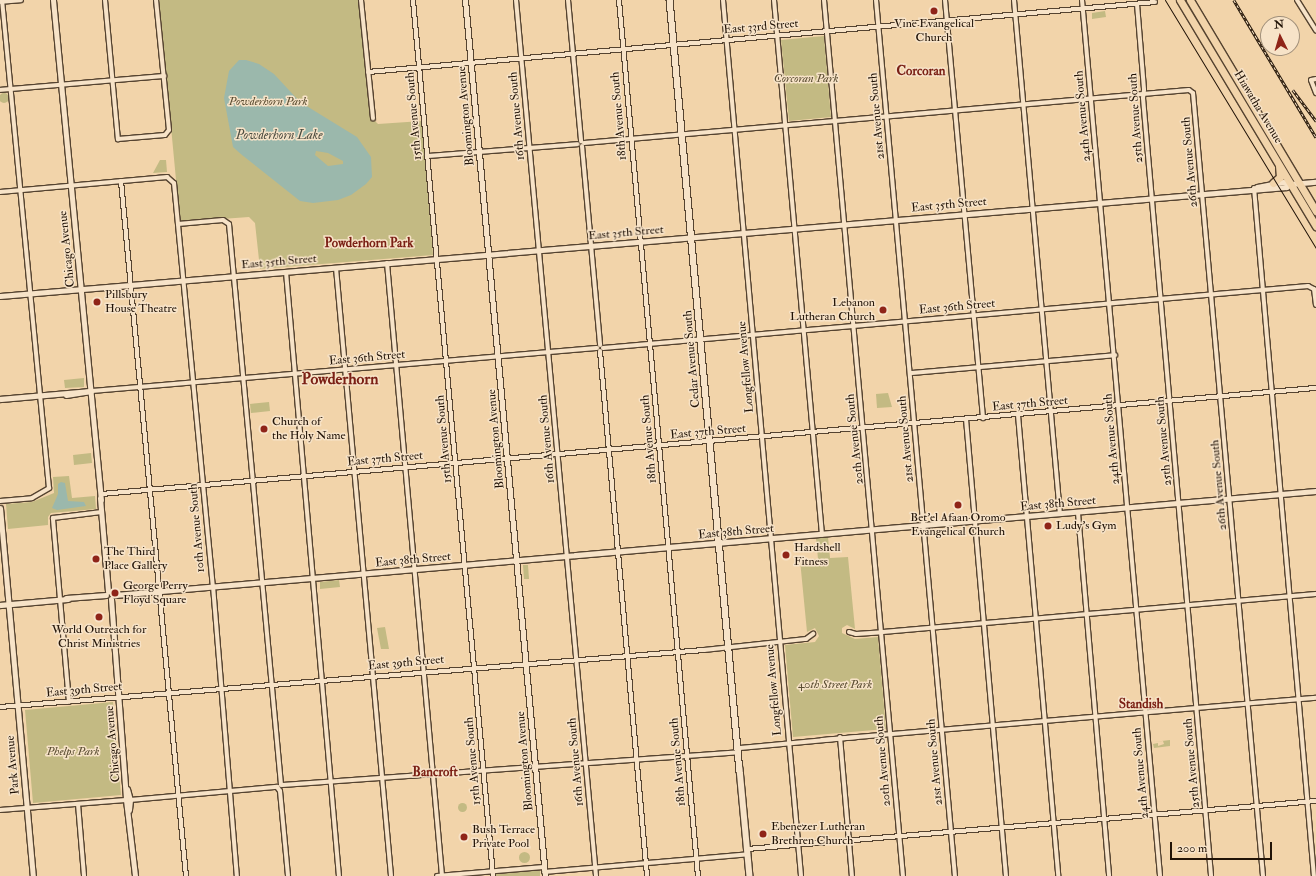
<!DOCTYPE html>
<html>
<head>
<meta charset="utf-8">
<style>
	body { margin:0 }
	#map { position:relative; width:1316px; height:876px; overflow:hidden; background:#f2d4aa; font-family:"IM FELL Double Pica",serif }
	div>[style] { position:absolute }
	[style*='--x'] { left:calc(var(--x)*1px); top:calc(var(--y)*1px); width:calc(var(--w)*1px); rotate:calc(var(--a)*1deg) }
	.green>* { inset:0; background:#c3ba83 }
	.round { border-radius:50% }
	.water>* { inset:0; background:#9bb8ac }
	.roads { filter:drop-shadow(1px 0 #554330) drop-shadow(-1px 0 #554330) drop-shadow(0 1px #554330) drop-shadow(0 -1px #554330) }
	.minor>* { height:4px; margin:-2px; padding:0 2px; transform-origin:2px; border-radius:2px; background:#f7e3c8 }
	.tertiary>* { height:5px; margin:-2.5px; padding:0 2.5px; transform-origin:2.5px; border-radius:2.5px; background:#f7e3c8 }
	.secondary>* { height:5.5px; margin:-2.75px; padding:0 2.75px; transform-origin:2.75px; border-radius:2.75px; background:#f7e3c8 }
	.trunk>* { height:7px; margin:-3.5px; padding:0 3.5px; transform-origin:3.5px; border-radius:3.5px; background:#f2d4aa }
	.tram>* { height:1px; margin:-0.5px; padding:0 0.5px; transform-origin:0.5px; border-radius:0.5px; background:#211307 }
	.rail>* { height:2.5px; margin-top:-1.25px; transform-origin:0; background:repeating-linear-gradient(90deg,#f7e3c8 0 3px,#211307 0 6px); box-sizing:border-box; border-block:1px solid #211307 }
	.dots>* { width:11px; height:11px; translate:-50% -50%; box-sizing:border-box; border:2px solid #f7e3c8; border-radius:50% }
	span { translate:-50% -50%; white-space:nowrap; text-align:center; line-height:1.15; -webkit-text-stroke:3px #f7e3c8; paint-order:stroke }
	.poi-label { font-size:12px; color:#211307 }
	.left { translate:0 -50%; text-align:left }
	.right { translate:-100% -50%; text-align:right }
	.street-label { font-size:12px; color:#211307 }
	.park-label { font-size:12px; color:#5a4d32; font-style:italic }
	.neighbourhood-label { font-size:13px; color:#7a1f14; font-weight:700 }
	.water-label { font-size:13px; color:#4c4d41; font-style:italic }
	.district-label { font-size:16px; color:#7a1f14; font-weight:700 }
	.north { position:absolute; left:1260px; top:16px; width:40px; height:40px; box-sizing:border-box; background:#f7e3c8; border:1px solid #a1907b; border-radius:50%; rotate:355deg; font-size:11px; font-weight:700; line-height:16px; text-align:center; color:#211307 }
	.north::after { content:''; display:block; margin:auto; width:14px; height:18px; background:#8f2418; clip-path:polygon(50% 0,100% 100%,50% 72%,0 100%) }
	.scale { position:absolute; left:1170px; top:842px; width:102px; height:18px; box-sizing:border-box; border:2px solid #211307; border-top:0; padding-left:5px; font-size:12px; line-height:14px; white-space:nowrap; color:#211307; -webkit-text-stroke:3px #f7e3c8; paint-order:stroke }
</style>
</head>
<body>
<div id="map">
	<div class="green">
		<i style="clip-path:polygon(159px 0,359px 0,370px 116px,378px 124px,422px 121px,433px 255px,260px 269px,255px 223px,249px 217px,180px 222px)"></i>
		<i style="clip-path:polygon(1105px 11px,1106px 17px,1092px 19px,1092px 13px)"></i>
		<i style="clip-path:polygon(824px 36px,831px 117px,789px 121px,781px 40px)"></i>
		<i class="round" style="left:-1px;top:93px;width:10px;height:10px"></i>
		<i style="clip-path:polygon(160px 160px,166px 160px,167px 172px,153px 173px)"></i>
		<i style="clip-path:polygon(84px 378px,84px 387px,65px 388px,64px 380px)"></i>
		<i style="clip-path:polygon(888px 393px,892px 407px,877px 408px,876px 394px)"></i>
		<i style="clip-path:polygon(269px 402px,270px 411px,251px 413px,250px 404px)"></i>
		<i style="clip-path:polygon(91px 453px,92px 463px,74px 465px,73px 455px)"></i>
		<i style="clip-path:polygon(69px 476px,72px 498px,95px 496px,96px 509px,51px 513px,48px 517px,48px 525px,8px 529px,6px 504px,32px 502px,54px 493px,53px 477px)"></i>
		<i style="clip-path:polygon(828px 537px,830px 558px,848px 557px,855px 629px,847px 625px,842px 628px,842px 633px,855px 639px,878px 637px,886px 729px,793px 737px,785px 645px,815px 642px,819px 636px,815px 628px,807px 632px,800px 560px,818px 559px,816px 538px)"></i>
		<i style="clip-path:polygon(523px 565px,528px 565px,529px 579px,524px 579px)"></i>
		<i style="clip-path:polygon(339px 580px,340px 587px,320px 589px,320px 582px)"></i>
		<i style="clip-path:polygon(385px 627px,389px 649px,381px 649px,377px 628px)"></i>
		<i style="clip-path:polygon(113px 702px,121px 795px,33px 803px,25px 710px)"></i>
		<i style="clip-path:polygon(1170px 740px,1170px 746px,1154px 748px,1153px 744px,1158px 743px,1158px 746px,1164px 744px,1163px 741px,1153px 742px)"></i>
		<i class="round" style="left:457.5px;top:802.5px;width:9px;height:9px"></i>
		<i class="round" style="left:518.5px;top:851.5px;width:11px;height:11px"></i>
		<i style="clip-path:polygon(540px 870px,540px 876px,496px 876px,496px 874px)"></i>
	</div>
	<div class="water">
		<i style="clip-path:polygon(evenodd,239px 60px,246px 60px,259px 64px,274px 74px,300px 102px,357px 137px,371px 157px,372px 177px,366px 184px,351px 195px,338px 200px,313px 203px,300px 201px,242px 155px,233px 147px,224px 98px,229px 71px,239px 60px,316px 151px,328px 153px,343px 161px,343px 164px,328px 166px,315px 155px,316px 151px)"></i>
		<i style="clip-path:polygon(61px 482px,65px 483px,68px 501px,84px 502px,86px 506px,57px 510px,52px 508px,58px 494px,58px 484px)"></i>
	</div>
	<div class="roads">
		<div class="minor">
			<i style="--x:105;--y:0;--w:140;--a:84.7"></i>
			<i style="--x:118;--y:139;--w:47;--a:-4.9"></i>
			<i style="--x:165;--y:135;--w:6;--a:-51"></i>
			<i style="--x:169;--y:130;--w:131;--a:-95.7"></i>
			<i style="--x:361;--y:0;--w:119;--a:84.2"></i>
			<i style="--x:413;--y:0;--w:880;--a:84.78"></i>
			<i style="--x:516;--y:0;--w:880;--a:84.78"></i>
			<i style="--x:568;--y:0;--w:142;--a:84.7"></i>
			<i style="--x:619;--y:0;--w:880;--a:84.85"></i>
			<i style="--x:723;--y:0;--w:879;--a:84.91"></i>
			<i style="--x:774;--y:0;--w:537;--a:84.87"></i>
			<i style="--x:824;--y:0;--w:880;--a:84.85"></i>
			<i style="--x:876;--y:0;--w:880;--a:84.85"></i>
			<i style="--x:945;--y:0;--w:420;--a:84.8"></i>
			<i style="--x:1014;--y:0;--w:516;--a:84.89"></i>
			<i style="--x:1082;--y:0;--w:879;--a:84.91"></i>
			<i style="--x:1297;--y:0;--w:36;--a:58"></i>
			<i style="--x:0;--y:2;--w:21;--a:-5"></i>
			<i style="--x:1137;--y:4;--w:86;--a:85.3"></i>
			<i style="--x:1144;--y:90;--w:8;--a:97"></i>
			<i style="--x:1143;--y:98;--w:781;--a:85"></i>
			<i style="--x:368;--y:72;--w:790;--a:-5.08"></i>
			<i style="--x:1316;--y:79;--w:5;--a:169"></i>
			<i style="--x:1311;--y:80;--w:14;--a:69"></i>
			<i style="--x:0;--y:90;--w:165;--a:-4.9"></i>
			<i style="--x:584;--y:143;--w:607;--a:-5.01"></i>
			<i style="--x:1189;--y:90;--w:5;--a:37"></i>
			<i style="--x:1193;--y:93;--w:786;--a:84.89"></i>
			<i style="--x:582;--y:146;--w:200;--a:84.8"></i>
			<i style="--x:427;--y:156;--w:151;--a:-4.5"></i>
			<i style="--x:121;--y:181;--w:698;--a:84.66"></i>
			<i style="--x:1254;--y:188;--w:691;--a:85.02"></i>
			<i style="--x:0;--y:192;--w:168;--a:-5.1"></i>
			<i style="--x:167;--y:177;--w:9;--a:41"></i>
			<i style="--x:174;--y:183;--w:405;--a:84.5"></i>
			<i style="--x:213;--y:586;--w:291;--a:85.3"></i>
			<i style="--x:178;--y:224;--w:45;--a:-5.1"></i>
			<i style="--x:223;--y:220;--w:7;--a:34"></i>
			<i style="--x:229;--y:224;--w:563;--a:84.7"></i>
			<i style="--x:281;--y:785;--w:457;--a:-4.1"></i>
			<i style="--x:387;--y:263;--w:615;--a:84.87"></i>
			<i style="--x:336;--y:268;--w:610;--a:84.83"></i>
			<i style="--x:286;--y:272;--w:606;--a:84.99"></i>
			<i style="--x:603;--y:348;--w:708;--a:-5.03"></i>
			<i style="--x:1308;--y:286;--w:7;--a:27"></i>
			<i style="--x:1314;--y:289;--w:16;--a:83"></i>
			<i style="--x:600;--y:351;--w:527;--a:84.88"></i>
			<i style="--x:911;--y:373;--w:205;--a:-5"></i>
			<i style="--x:91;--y:391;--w:508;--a:-4.86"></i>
			<i style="--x:1018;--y:415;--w:463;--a:85"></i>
			<i style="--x:966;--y:419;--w:459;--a:85"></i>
			<i style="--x:101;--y:494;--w:1220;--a:-4.99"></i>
			<i style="--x:0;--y:501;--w:32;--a:-5"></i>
			<i style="--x:32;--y:498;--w:20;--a:-30"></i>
			<i style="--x:49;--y:488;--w:490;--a:-95.5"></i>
			<i style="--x:1078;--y:513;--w:364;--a:85.1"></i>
			<i style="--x:849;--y:632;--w:7;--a:16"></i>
			<i style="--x:856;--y:634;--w:26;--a:-4"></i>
			<i style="--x:882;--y:632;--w:436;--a:-5"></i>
			<i style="--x:69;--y:702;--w:185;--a:-95"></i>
			<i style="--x:53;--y:518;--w:49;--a:-7"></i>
			<i style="--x:0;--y:707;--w:706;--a:-4.63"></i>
			<i style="--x:704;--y:650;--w:103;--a:-6.2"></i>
			<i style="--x:806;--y:639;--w:9;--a:-36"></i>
			<i style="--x:840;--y:737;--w:140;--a:85.1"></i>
			<i style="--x:822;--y:740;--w:496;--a:-4.9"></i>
			<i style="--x:740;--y:748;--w:118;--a:-5.4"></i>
			<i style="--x:130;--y:800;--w:148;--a:-5.1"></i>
			<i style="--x:277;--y:787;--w:5;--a:53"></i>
			<i style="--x:280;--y:791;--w:85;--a:84.6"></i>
			<i style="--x:78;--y:804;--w:72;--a:85.2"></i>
			<i style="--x:0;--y:810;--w:126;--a:-4.5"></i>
			<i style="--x:747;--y:849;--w:571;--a:-4.82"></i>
			<i style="--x:544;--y:872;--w:205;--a:-5"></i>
			<i style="--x:437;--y:876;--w:107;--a:-4.8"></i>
		</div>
		<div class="tertiary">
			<i style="--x:53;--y:0;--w:502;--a:84.52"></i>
			<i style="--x:465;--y:0;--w:880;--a:84.78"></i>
			<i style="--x:1257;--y:187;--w:26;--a:-11"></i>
			<i style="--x:1283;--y:182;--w:8;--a:14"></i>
			<i style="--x:0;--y:296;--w:1291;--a:-4.84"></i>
			<i style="--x:1286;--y:187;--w:6;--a:-31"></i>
			<i style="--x:1291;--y:184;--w:25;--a:-5"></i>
			<i style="--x:66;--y:395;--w:25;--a:-9"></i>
			<i style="--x:0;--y:399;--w:91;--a:-5"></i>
			<i style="--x:100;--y:498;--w:94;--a:85.1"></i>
			<i style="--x:0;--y:508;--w:369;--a:84.9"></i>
			<i style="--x:115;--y:595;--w:1205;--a:-4.95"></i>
			<i style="--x:66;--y:598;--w:40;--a:-4.3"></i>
			<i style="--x:111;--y:599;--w:202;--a:85.7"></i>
			<i style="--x:126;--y:800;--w:77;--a:83.2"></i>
			<i style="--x:0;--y:605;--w:68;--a:-5"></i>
			<i style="--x:127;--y:789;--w:11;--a:75"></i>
			<i style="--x:130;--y:800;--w:10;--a:96"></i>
		</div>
		<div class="secondary">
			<i style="--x:670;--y:0;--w:775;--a:84.82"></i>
			<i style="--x:740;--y:769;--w:107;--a:84.7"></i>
		</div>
		<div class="trunk">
			<i style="--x:1180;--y:0;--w:264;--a:59"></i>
			<i style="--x:1190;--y:0;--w:246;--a:59.2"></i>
			<i style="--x:1273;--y:183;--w:9;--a:-41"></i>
			<i style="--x:1280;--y:177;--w:11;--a:-95"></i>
		</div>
	</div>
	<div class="tram">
		<i style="--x:1165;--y:0;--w:290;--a:58.7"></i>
	</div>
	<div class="rail">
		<i style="--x:1234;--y:0;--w:160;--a:59.1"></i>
		<i style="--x:1293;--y:90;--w:39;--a:53"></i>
	</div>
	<div class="dots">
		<i style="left:934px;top:11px;background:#8f2418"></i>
		<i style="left:97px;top:302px;background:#8f2418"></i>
		<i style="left:883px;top:310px;background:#8f2418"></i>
		<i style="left:264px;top:429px;background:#8f2418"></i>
		<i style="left:958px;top:505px;background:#8f2418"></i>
		<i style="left:1048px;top:526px;background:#8f2418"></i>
		<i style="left:786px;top:555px;background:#8f2418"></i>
		<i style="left:96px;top:559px;background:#8f2418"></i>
		<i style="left:115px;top:593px;background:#8f2418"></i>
		<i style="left:99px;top:617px;background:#8f2418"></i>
		<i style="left:763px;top:834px;background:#8f2418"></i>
		<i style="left:464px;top:837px;background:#8f2418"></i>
	</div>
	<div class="poi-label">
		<span style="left:934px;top:31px">Vine Evangelical<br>Church</span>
		<span class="left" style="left:105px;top:302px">Pillsbury<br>House Theatre</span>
		<span class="right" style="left:875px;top:310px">Lebanon<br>Lutheran Church</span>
		<span class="left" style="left:272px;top:429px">Church of<br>the Holy Name</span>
		<span style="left:958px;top:525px">Bet’el Afaan Oromo<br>Evangelical Church</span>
		<span class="left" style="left:1056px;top:526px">Ludy's Gym</span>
		<span class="left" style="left:794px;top:555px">Hardshell<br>Fitness</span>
		<span class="left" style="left:104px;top:559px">The Third<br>Place Gallery</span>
		<span class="left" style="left:123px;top:593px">George Perry<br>Floyd Square</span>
		<span style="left:99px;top:637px">World Outreach for<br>Christ Ministries</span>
		<span class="left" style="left:771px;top:834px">Ebenezer Lutheran<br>Brethren Church</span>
		<span class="left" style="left:472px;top:837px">Bush Terrace<br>Private Pool</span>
	</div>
	<div class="street-label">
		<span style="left:761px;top:27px;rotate:-5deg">East 33rd Street</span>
		<span style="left:1258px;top:107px;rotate:59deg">Hiawatha Avenue</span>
		<span style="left:414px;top:116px;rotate:-95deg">15th Avenue South</span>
		<span style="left:466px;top:116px;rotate:-95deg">Bloomington Avenue</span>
		<span style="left:517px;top:116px;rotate:-95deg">16th Avenue South</span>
		<span style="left:619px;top:116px;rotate:-95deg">18th Avenue South</span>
		<span style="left:877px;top:116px;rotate:-95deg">21st Avenue South</span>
		<span style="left:1083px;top:116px;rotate:-95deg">24th Avenue South</span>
		<span style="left:1136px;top:118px;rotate:-94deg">25th Avenue South</span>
		<span style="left:1190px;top:162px;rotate:-95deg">26th Avenue South</span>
		<span style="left:949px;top:205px;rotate:-5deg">East 35th Street</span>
		<span style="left:626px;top:233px;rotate:-5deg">East 35th Street</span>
		<span style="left:67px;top:249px;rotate:-96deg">Chicago Avenue</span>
		<span style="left:279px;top:262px;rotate:-5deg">East 35th Street</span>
		<span style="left:957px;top:307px;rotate:-5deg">East 36th Street</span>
		<span style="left:367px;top:358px;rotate:-5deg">East 36th Street</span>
		<span style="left:692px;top:359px;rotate:-95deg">Cedar Avenue South</span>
		<span style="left:746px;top:367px;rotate:-95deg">Longfellow Avenue</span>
		<span style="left:1030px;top:404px;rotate:-5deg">East 37th Street</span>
		<span style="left:708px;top:432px;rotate:-5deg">East 37th Street</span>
		<span style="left:444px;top:439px;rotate:-95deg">15th Avenue South</span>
		<span style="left:496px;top:439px;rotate:-95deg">Bloomington Avenue</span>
		<span style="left:547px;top:439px;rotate:-95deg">16th Avenue South</span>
		<span style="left:649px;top:439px;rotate:-95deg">18th Avenue South</span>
		<span style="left:855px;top:439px;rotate:-96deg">20th Avenue South</span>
		<span style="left:906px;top:439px;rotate:-95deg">21st Avenue South</span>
		<span style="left:1112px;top:439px;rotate:-95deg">24th Avenue South</span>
		<span style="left:1164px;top:441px;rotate:-95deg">25th Avenue South</span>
		<span style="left:385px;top:459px;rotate:-5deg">East 37th Street</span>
		<span style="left:1219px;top:485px;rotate:-95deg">26th Avenue South</span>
		<span style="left:1058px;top:504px;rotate:-5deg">East 38th Street</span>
		<span style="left:197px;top:528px;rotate:-95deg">10th Avenue South</span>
		<span style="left:736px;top:532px;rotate:-5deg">East 38th Street</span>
		<span style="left:413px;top:560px;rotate:-5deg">East 38th Street</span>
		<span style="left:406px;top:663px;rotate:-5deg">East 39th Street</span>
		<span style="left:84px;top:690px;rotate:-5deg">East 39th Street</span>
		<span style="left:774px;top:690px;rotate:-95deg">Longfellow Avenue</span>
		<span style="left:113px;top:744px;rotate:-95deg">Chicago Avenue</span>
		<span style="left:473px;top:761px;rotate:-95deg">15th Avenue South</span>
		<span style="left:525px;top:761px;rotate:-95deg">Bloomington Avenue</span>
		<span style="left:883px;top:761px;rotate:-95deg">20th Avenue South</span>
		<span style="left:576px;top:762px;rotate:-95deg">16th Avenue South</span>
		<span style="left:678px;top:762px;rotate:-95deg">18th Avenue South</span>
		<span style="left:935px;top:762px;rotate:-95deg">21st Avenue South</span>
		<span style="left:1192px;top:763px;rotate:-95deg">25th Avenue South</span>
		<span style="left:13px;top:765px;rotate:-95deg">Park Avenue</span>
		<span style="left:1141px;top:773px;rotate:-95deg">24th Avenue South</span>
	</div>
	<div class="park-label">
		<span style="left:806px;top:79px">Corcoran Park</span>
		<span style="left:268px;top:102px">Powderhorn Park</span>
		<span style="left:835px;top:685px">40th Street Park</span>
		<span style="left:73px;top:752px">Phelps Park</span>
	</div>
	<div class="neighbourhood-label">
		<span style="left:921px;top:71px">Corcoran</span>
		<span style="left:369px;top:243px">Powderhorn Park</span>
		<span style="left:1141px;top:704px">Standish</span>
		<span style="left:435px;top:772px">Bancroft</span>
	</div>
	<div class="water-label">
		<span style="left:279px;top:135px">Powderhorn Lake</span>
	</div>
	<div class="district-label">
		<span style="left:340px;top:379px">Powderhorn</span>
	</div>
	<div class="north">N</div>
	<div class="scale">200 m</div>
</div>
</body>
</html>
